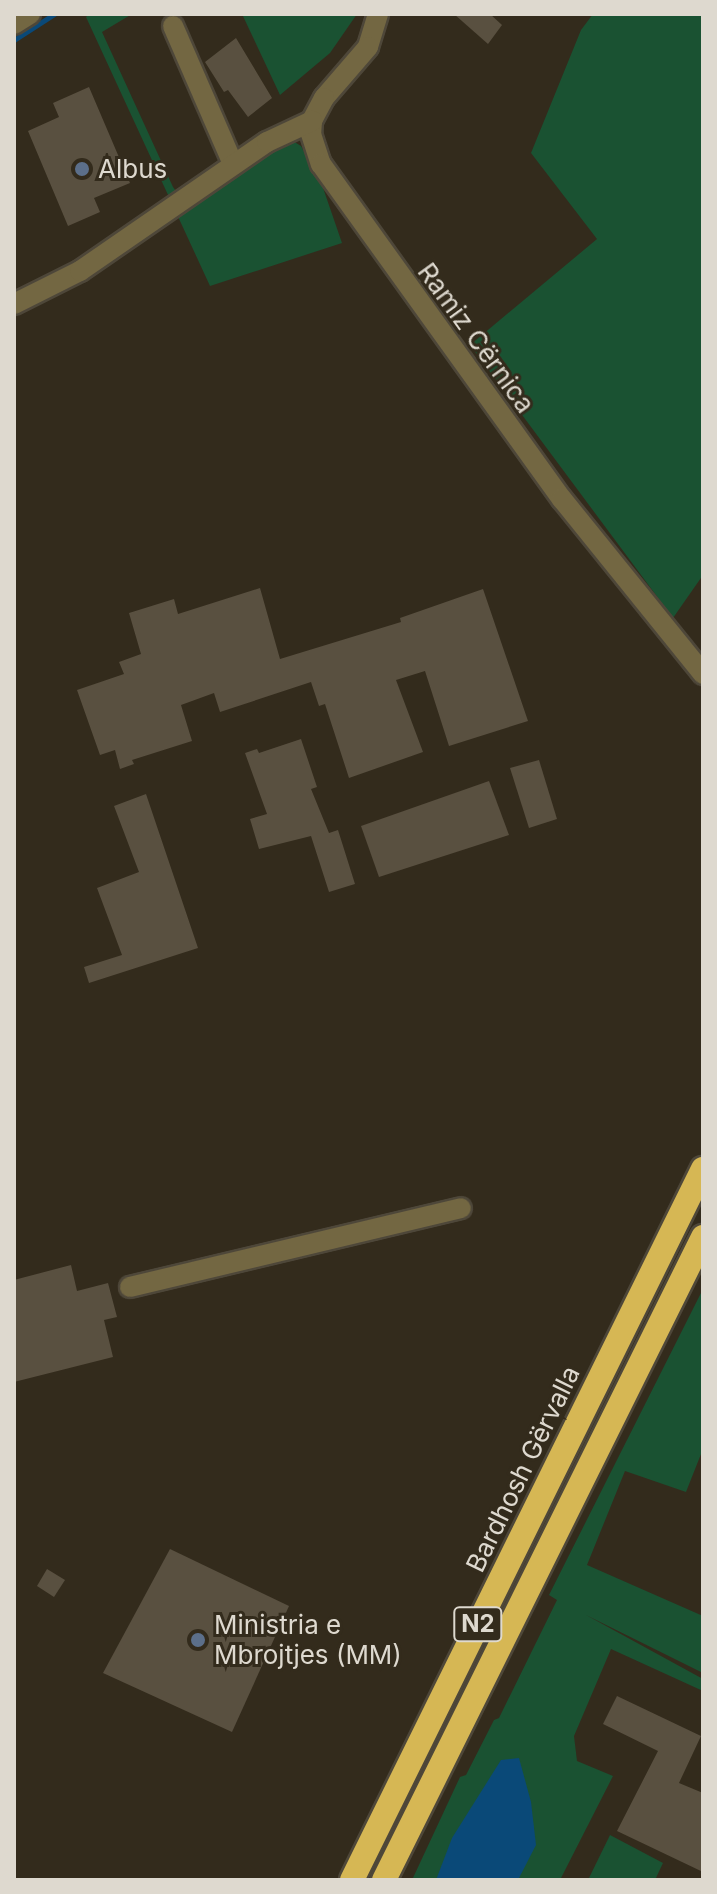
<!DOCTYPE html>
<html>
<head>
<meta charset="utf-8">
<style>
	body { margin:0 }
	#map { position:relative; width:717px; height:1894px; overflow:hidden; background:#332b1c; font-family:Inter,sans-serif }
	div>[style] { position:absolute }
	[style*='--x'] { left:calc(var(--x)*1px); top:calc(var(--y)*1px); width:calc(var(--w)*1px); rotate:calc(var(--a)*1deg) }
	.green>* { inset:0; background:#1a5232 }
	.water>* { inset:0; background:#0a4978 }
	.stream>* { height:5px; margin:-2.5px; padding:0 2.5px; transform-origin:2.5px; border-radius:2.5px; background:#0a4978 }
	.building>* { inset:0; background:#595040 }
	.roads { filter:drop-shadow(2px 0 #4e4739) drop-shadow(-2px 0 #4e4739) drop-shadow(0 2px #4e4739) drop-shadow(0 -2px #4e4739) }
	.minor>* { height:20px; margin:-10px; padding:0 10px; transform-origin:10px; border-radius:10px; background:#736742 }
	.highway>* { height:24px; margin:-12px; padding:0 12px; transform-origin:12px; border-radius:12px; background:#d6b754 }
	.dots>* { width:22px; height:22px; translate:-50% -50%; box-sizing:border-box; border:4px solid #332b1c; border-radius:50% }
	span { translate:-50% -50%; white-space:nowrap; text-align:center; line-height:1.15; -webkit-text-stroke:6px #332b1c; paint-order:stroke }
	.shield-label span { padding:2px 6px; background:#332b1c; border:2px solid; border-radius:6px; -webkit-text-stroke-width:0 }
	.shield-label { font-size:24px; color:#ded9cf; font-weight:700 }
	.poi-label { font-size:26px; color:#ded9cf }
	.left { translate:0 -50%; text-align:left }
	.street-label { font-size:26px; color:#ded9cf }
	.frame { position:absolute; inset:0; border:16px solid #ded9cf; pointer-events:none }
</style>
</head>
<body>
<div id="map">
	<div class="green">
		<i style="clip-path:polygon(89px 14px,132px 14px,102px 32px,173px 187px,183px 201px,283px 135px,301px 146px,321px 182px,342px 243px,210px 286px,86px 17px)"></i>
		<i style="clip-path:polygon(242px 14px,357px 14px,330px 53px,280px 95px)"></i>
		<i style="clip-path:polygon(593px 14px,703px 14px,703px 575px,673px 618px,470px 345px,597px 239px,531px 153px,581px 30px)"></i>
		<i style="clip-path:polygon(703px 1289px,703px 1449px,686px 1492px,625px 1471px,587px 1565px,703px 1616px,703px 1673px,586px 1615px,703px 1679px,703px 1691px,611px 1649px,574px 1736px,577px 1761px,613px 1776px,560px 1880px,412px 1880px,460px 1777px,466px 1775px,494px 1720px,499px 1718px,557px 1600px,549px 1595px)"></i>
		<i style="clip-path:polygon(610px 1835px,663px 1863px,655px 1880px,588px 1880px)"></i>
	</div>
	<div class="water">
		<i style="clip-path:polygon(519px 1758px,531px 1802px,536px 1845px,518px 1880px,436px 1880px,452px 1838px,501px 1760px)"></i>
	</div>
	<div class="stream">
		<i style="--x:14;--y:40;--w:48;--a:-33"></i>
	</div>
	<div class="building">
		<i style="clip-path:polygon(454px 14px,490px 14px,502px 25px,488px 44px)"></i>
		<i style="clip-path:polygon(236px 38px,272px 98px,248px 117px,228px 90px,224px 92px,205px 62px)"></i>
		<i style="clip-path:polygon(89px 87px,130px 183px,94px 198px,100px 212px,68px 226px,28px 131px,59px 117px,53px 103px)"></i>
		<i style="clip-path:polygon(260px 588px,280px 659px,401px 622px,400px 618px,483px 589px,528px 721px,449px 746px,425px 671px,396px 680px,423px 752px,349px 778px,325px 704px,319px 706px,311px 682px,220px 712px,214px 693px,181px 705px,192px 741px,132px 760px,134px 764px,120px 769px,115px 750px,100px 755px,77px 690px,124px 674px,119px 662px,141px 654px,129px 613px,174px 599px,178px 614px)"></i>
		<i style="clip-path:polygon(301px 739px,317px 787px,311px 789px,329px 833px,338px 830px,355px 884px,329px 892px,311px 836px,259px 849px,250px 819px,267px 814px,245px 753px,257px 749px,259px 753px)"></i>
		<i style="clip-path:polygon(539px 760px,557px 819px,529px 828px,510px 768px)"></i>
		<i style="clip-path:polygon(489px 781px,509px 835px,379px 877px,361px 826px)"></i>
		<i style="clip-path:polygon(146px 794px,198px 948px,89px 983px,84px 967px,122px 955px,97px 888px,139px 872px,114px 806px)"></i>
		<i style="clip-path:polygon(71px 1265px,77px 1291px,108px 1283px,117px 1317px,104px 1320px,113px 1357px,14px 1382px,14px 1280px)"></i>
		<i style="clip-path:polygon(170px 1549px,289px 1606px,232px 1732px,103px 1673px)"></i>
		<i style="clip-path:polygon(47px 1569px,65px 1580px,54px 1597px,37px 1586px)"></i>
		<i style="clip-path:polygon(617px 1696px,701px 1736px,679px 1783px,703px 1793px,703px 1872px,617px 1831px,658px 1751px,603px 1724px)"></i>
	</div>
	<div class="roads">
		<div class="minor">
			<i style="--x:378;--y:14;--w:34;--a:107"></i>
			<i style="--x:368;--y:47;--w:67;--a:130.8"></i>
			<i style="--x:324;--y:98;--w:26;--a:118"></i>
			<i style="--x:312;--y:121;--w:13;--a:94"></i>
			<i style="--x:311;--y:134;--w:32;--a:72"></i>
			<i style="--x:321;--y:164;--w:413;--a:54.3"></i>
			<i style="--x:562;--y:499;--w:225;--a:51.1"></i>
			<i style="--x:14;--y:24;--w:19;--a:-32"></i>
			<i style="--x:173;--y:26;--w:150;--a:66.5"></i>
			<i style="--x:14;--y:304;--w:74;--a:-26.6"></i>
			<i style="--x:80;--y:271;--w:227;--a:-34.6"></i>
			<i style="--x:267;--y:142;--w:50;--a:-25"></i>
			<i style="--x:130;--y:1287;--w:340;--a:-13.4"></i>
		</div>
		<div class="highway">
			<i style="--x:352;--y:1880;--w:793;--a:-63.73"></i>
			<i style="--x:384;--y:1880;--w:718;--a:-63.61"></i>
		</div>
	</div>
	<div class="dots">
		<i style="left:82px;top:169px;background:#5c6f8a"></i>
		<i style="left:198px;top:1640px;background:#5c6f8a"></i>
	</div>
	<div class="shield-label">
		<span style="left:478px;top:1624px">N2</span>
	</div>
	<div class="poi-label">
		<span class="left" style="left:98px;top:169px">Albus</span>
		<span class="left" style="left:214px;top:1640px">Ministria e<br>Mbrojtjes (MM)</span>
	</div>
	<div class="street-label">
		<span style="left:476px;top:338px;rotate:54deg">Ramiz Cërnica</span>
		<span style="left:523px;top:1469px;rotate:-64deg">Bardhosh Gërvalla</span>
	</div>
	<div class="frame"></div>
</div>
</body>
</html>
